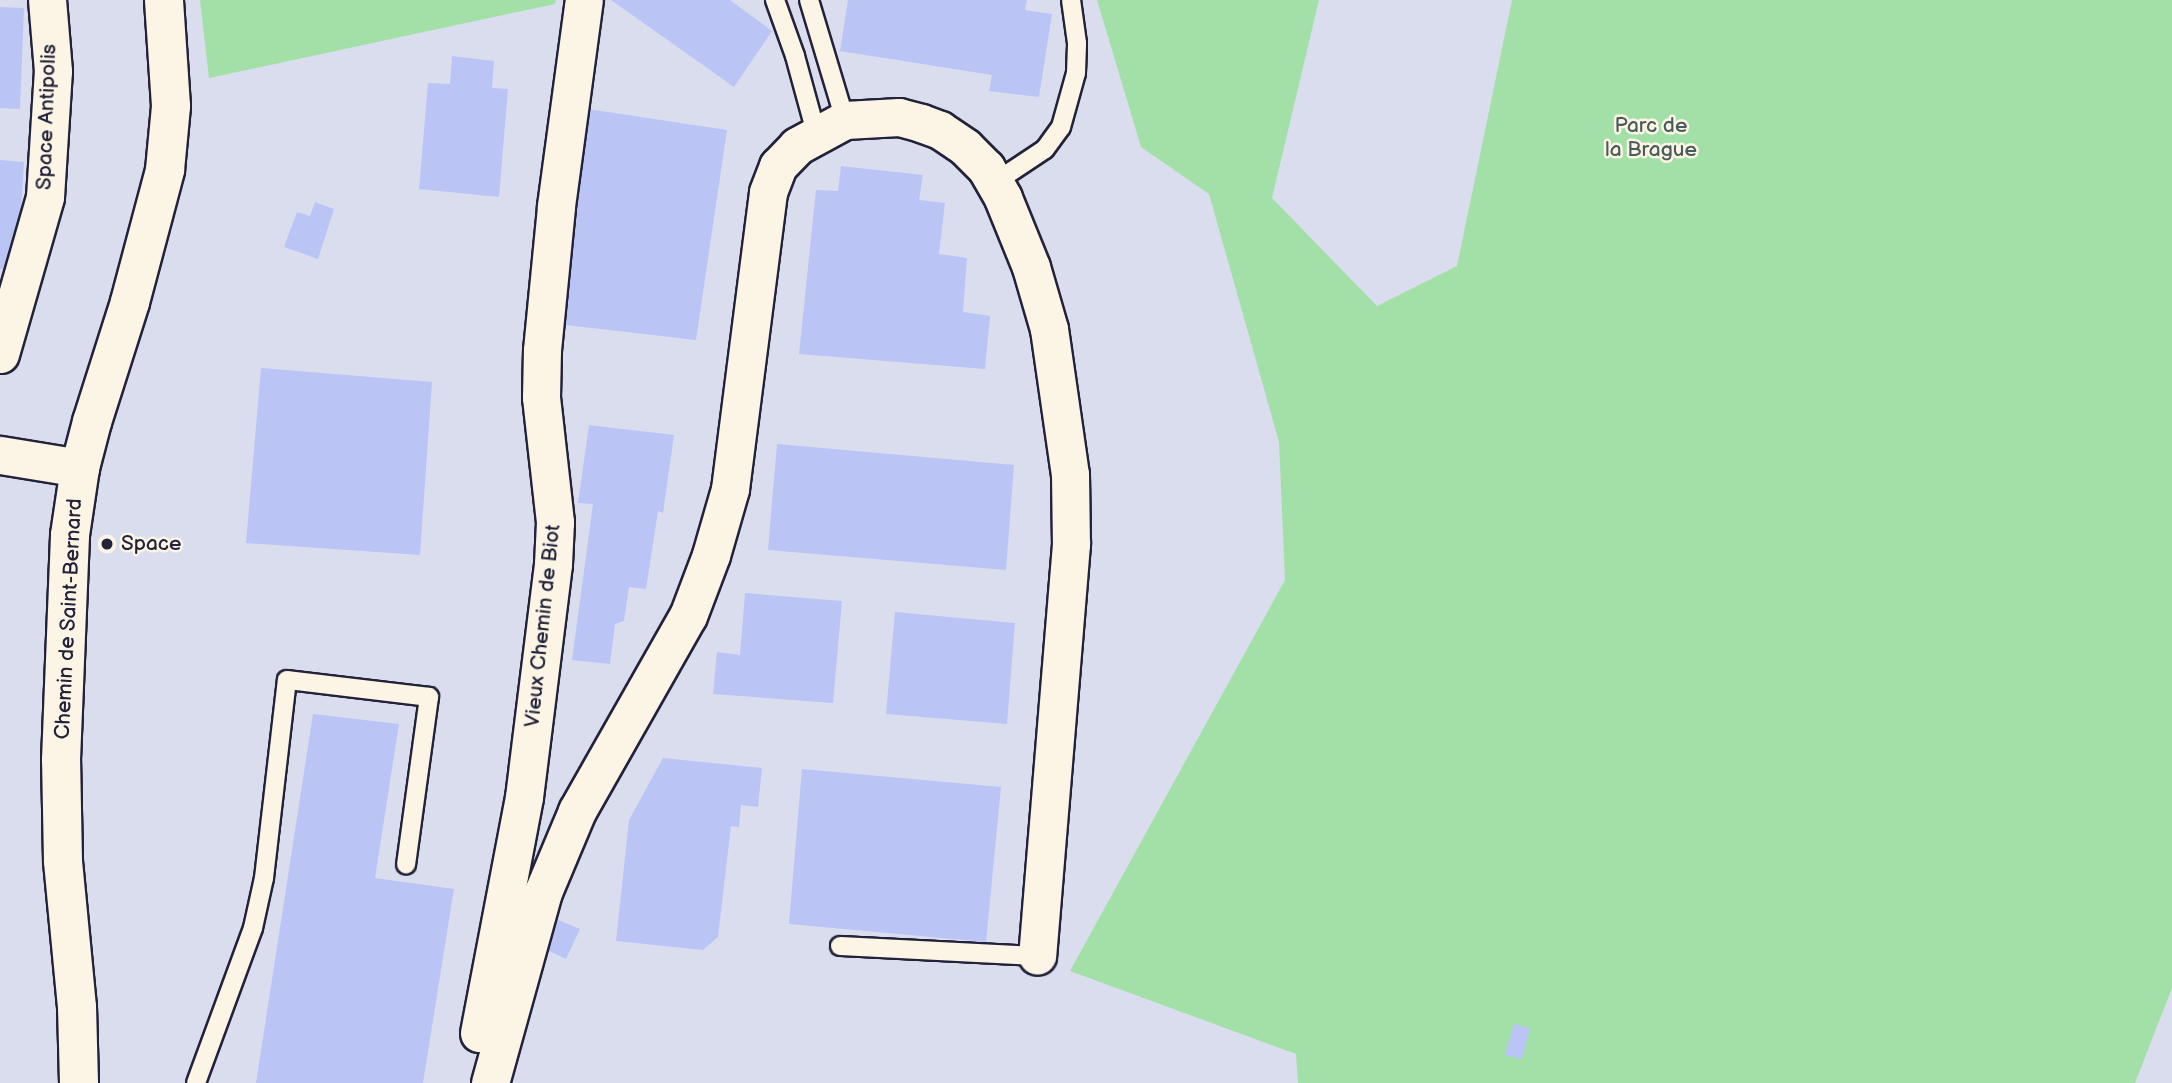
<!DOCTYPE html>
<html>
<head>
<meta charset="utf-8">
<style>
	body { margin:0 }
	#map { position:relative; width:2172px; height:1083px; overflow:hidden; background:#e8e7ea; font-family:"Balsamiq Sans",sans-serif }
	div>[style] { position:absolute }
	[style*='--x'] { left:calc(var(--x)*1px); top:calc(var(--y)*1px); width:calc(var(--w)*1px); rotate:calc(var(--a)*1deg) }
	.built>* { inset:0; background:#daddee }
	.green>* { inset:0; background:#a3e0a8 }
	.building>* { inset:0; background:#bac5f6 }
	.roads { filter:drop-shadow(2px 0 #22223b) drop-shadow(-2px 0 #22223b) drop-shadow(0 2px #22223b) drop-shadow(0 -2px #22223b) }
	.service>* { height:18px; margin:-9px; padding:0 9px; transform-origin:9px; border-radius:9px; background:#fcf5e5 }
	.minor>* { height:37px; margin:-18.5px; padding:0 18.5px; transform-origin:18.5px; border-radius:18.5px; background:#fcf5e5 }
	.secondary>* { height:38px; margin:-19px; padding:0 19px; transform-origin:19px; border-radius:19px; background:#fcf5e5 }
	.dots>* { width:19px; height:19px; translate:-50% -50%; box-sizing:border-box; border:4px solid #fcf5e5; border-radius:50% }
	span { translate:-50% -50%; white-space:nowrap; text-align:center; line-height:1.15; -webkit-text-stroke:5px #fcf5e5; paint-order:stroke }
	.street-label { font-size:21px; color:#22223b }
	.park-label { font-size:21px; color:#495b5c }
	.poi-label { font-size:21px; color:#22223b }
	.left { translate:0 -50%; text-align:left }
</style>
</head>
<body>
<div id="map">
	<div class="built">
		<i style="clip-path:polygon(0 0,2172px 0,2172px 1083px,0 1083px)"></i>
	</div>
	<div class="green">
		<i style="clip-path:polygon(200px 0,556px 0,555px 4px,209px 78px)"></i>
		<i style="clip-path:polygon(1097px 0,1319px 0,1272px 198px,1377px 306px,1457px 266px,1512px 0,2172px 0,2172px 988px,2135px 1083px,1298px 1083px,1296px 1054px,1070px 971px,1285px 580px,1279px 442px,1209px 194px,1141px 147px)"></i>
	</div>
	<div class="building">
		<i style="clip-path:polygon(611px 0,730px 0,772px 31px,734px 87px)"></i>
		<i style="clip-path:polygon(848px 0,1027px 0,1025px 10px,1052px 14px,1039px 97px,989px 91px,992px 75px,840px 51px)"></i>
		<i style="clip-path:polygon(0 7px,24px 8px,20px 109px,0 108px)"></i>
		<i style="clip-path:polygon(452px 56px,494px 61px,492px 88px,508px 89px,499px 197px,419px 189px,428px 83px,450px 84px)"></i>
		<i style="clip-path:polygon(588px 109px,727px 130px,696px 340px,557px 324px)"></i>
		<i style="clip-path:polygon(0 160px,24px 162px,17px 271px,0 269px)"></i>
		<i style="clip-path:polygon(841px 166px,923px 175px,919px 200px,945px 203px,939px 254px,967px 258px,963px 312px,990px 316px,985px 369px,799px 354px,816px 190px,838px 191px)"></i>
		<i style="clip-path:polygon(315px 202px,334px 209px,318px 259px,284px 247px,297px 212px,310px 216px)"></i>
		<i style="clip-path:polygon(261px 368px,432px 382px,420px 555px,246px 543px)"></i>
		<i style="clip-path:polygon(589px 425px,674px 435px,663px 513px,658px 511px,646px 589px,629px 587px,624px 621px,615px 624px,610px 664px,572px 660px,593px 504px,578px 503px)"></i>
		<i style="clip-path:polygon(777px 444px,1014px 465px,1006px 570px,768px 550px)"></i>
		<i style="clip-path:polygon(745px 593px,842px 601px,833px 703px,713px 694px,717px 652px,740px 655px)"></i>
		<i style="clip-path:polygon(895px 612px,1015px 623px,1007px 724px,886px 714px)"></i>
		<i style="clip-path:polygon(313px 714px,399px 724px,375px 878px,454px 889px,423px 1083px,256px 1083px)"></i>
		<i style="clip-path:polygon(663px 758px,762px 768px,758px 807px,741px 805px,739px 827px,731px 826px,718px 937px,703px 950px,616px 941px,629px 820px)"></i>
		<i style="clip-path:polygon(802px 769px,1001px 787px,986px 942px,789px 924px)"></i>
		<i style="clip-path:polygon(558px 920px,580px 929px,566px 959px,545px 949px)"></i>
		<i style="clip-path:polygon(1514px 1024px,1530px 1028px,1522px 1059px,1505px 1055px)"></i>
	</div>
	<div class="roads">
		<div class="service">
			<i style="--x:775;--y:0;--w:59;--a:70.3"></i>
			<i style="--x:795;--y:56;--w:80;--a:74.7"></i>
			<i style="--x:809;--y:0;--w:125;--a:73.3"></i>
			<i style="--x:994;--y:183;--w:61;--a:-33.7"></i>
			<i style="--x:1045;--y:149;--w:27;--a:-54"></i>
			<i style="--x:1061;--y:127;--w:56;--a:-74.5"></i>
			<i style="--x:1076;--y:73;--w:30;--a:-88"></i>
			<i style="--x:1077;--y:43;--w:43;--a:-97.9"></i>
			<i style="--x:840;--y:946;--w:197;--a:2.9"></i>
			<i style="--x:196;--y:1083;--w:165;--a:-69.8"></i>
			<i style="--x:253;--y:928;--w:51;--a:-77.6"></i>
			<i style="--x:264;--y:878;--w:199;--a:-83.4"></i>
			<i style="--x:287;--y:680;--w:143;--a:6.8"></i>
			<i style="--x:429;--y:697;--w:169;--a:97.8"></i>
		</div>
		<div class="minor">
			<i style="--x:0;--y:354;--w:163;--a:-74"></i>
			<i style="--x:45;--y:197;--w:126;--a:-86.4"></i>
			<i style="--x:53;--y:71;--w:71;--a:-94.8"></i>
			<i style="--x:0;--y:455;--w:81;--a:9.2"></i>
			<i style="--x:479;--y:1033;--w:240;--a:-79.2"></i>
			<i style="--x:524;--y:797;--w:235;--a:-82.9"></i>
			<i style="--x:553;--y:564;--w:42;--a:-87.3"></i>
			<i style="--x:555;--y:522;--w:126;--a:-96.4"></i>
			<i style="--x:541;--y:397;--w:47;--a:-88.8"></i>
			<i style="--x:542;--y:350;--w:145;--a:-84.4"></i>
			<i style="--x:556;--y:206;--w:208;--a:-82.3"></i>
			<i style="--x:490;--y:1083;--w:198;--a:-74.5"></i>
			<i style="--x:543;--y:892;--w:88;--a:-67.2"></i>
			<i style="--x:577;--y:811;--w:224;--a:-60.4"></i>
			<i style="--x:688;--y:616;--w:65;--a:-69.3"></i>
			<i style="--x:711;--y:555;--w:69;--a:-73.9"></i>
			<i style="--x:730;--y:489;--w:299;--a:-82.7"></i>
			<i style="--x:768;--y:192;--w:28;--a:-69"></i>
			<i style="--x:778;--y:166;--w:28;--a:-46"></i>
			<i style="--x:797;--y:146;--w:55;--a:-28.4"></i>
			<i style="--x:845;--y:120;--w:54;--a:-3.2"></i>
			<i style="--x:899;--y:117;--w:23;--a:15"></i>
			<i style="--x:921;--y:123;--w:20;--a:20"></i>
			<i style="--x:940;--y:130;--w:30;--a:34"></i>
			<i style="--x:965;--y:147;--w:30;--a:45"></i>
			<i style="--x:986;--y:168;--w:34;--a:60"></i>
			<i style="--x:1003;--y:198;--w:74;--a:67.9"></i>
			<i style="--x:1031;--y:267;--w:65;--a:73.8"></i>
			<i style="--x:1049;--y:329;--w:147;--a:81.8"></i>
			<i style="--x:1070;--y:474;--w:70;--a:89.2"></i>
			<i style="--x:1071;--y:544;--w:413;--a:94.7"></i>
		</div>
		<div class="secondary">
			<i style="--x:79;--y:1083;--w:76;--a:-91.5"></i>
			<i style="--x:77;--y:1007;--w:147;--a:-95.5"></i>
			<i style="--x:63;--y:861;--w:101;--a:-91.1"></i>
			<i style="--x:61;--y:760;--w:225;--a:-87.7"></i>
			<i style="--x:70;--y:535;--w:68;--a:-81.5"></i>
			<i style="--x:80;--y:468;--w:48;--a:-75.4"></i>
			<i style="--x:92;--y:422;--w:126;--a:-72.4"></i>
			<i style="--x:130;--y:302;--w:137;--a:-75.1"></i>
			<i style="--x:165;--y:170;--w:64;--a:-84.6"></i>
			<i style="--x:171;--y:106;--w:106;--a:-93.8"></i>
		</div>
	</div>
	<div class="dots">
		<i style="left:107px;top:544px;background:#22223b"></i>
	</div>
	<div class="street-label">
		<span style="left:47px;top:117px;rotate:-88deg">Space Antipolis</span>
		<span style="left:69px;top:619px;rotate:-87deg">Chemin de Saint-Bernard</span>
		<span style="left:543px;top:626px;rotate:-84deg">Vieux Chemin de Biot</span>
	</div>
	<div class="park-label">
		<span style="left:1651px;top:138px">Parc de<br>la Brague</span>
	</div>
	<div class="poi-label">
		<span class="left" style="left:121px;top:544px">Space</span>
	</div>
</div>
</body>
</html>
